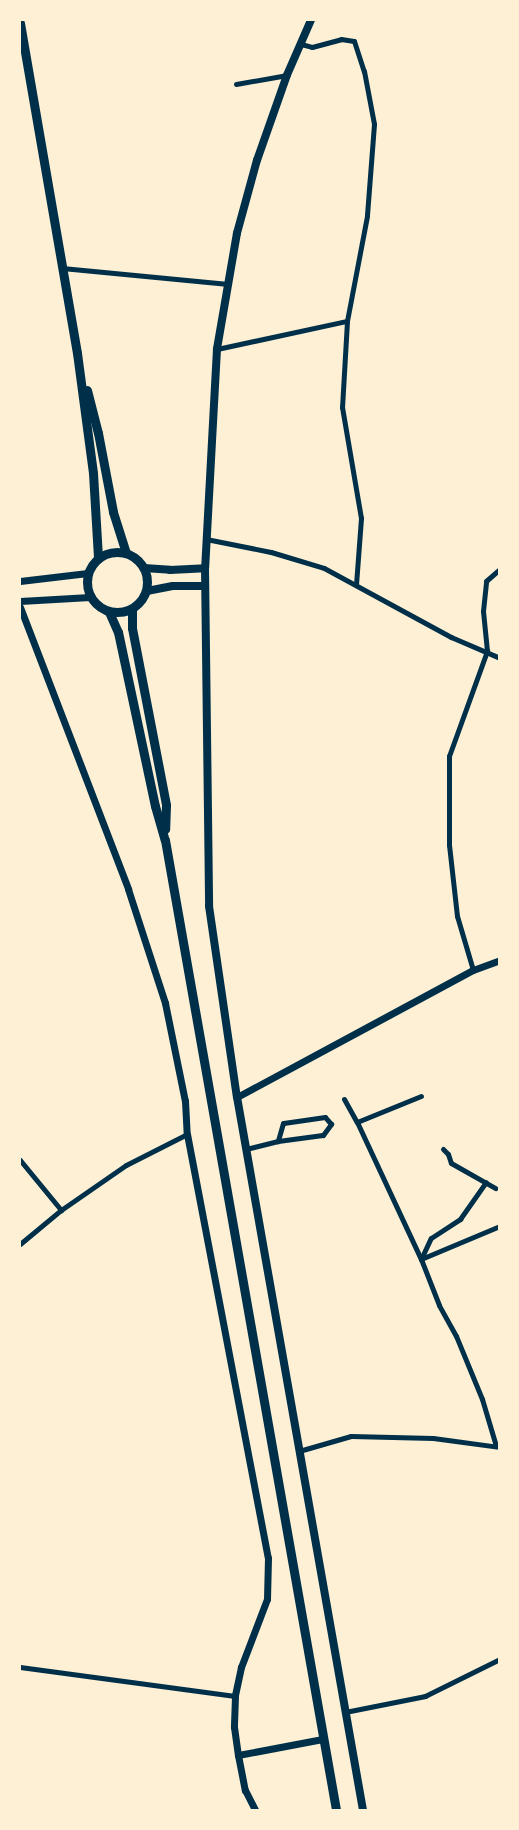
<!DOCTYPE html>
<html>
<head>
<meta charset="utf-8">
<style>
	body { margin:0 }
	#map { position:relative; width:519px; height:1830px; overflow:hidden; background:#fdf0d5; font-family:Montserrat,sans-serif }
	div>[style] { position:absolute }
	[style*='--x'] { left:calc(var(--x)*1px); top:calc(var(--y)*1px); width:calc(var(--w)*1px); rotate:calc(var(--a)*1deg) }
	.minor>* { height:5px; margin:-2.5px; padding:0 2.5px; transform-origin:2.5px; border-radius:2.5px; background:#003049 }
	.tertiary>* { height:7px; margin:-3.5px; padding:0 3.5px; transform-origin:3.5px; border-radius:3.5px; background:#003049 }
	.secondary>* { height:8px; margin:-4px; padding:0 4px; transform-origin:4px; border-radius:4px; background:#003049 }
	.primary>* { height:9px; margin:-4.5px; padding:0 4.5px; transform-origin:4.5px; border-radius:4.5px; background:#003049 }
	.primary>.ring { margin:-4.5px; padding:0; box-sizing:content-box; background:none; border:9px solid #003049; border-radius:50% }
	span { translate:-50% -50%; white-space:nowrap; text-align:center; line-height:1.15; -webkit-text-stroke:4.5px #fdf0d5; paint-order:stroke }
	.frame { position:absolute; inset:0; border:21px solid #fdf0d5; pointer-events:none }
</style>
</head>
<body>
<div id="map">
	<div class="minor">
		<i style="--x:301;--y:44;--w:11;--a:15"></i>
		<i style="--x:312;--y:47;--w:30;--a:-15"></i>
		<i style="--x:341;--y:39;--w:13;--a:9"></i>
		<i style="--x:354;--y:41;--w:32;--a:72"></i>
		<i style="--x:364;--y:71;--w:54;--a:79.3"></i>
		<i style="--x:374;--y:124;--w:92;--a:94.4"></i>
		<i style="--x:367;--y:216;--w:107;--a:100.8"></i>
		<i style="--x:347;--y:321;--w:86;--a:93.3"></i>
		<i style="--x:342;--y:407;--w:113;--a:80.3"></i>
		<i style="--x:361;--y:518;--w:66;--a:94.3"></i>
		<i style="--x:236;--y:84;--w:52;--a:-10"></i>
		<i style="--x:62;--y:268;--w:167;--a:5.5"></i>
		<i style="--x:217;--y:349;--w:133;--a:-12.2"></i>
		<i style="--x:206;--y:539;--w:66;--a:11.3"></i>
		<i style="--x:271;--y:552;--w:55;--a:16.8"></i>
		<i style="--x:324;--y:568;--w:145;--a:28.5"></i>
		<i style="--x:451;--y:637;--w:53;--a:23.2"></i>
		<i style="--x:473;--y:970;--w:56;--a:-106.5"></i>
		<i style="--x:457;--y:916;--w:71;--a:-96.4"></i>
		<i style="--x:449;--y:845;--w:89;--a:-90"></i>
		<i style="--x:449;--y:756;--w:112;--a:-70.1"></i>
		<i style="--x:487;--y:651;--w:40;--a:-95.7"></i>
		<i style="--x:483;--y:611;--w:30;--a:-84"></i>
		<i style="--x:486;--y:581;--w:18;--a:-41"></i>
		<i style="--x:344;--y:1099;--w:26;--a:61"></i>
		<i style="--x:357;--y:1122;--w:69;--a:-22.1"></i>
		<i style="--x:357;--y:1122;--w:151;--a:65"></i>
		<i style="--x:421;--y:1259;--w:23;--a:-65"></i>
		<i style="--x:431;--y:1238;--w:35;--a:-33"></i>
		<i style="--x:460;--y:1219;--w:45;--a:-54.9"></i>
		<i style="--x:246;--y:1149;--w:33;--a:-14"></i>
		<i style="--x:278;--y:1141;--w:45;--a:-7.6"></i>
		<i style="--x:323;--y:1135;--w:14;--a:-54"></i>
		<i style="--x:331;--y:1124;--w:9;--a:-131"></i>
		<i style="--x:325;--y:1117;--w:42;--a:171.9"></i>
		<i style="--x:283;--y:1123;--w:19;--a:106"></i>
		<i style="--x:443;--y:1149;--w:7;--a:45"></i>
		<i style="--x:448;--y:1154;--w:9;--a:72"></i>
		<i style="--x:451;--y:1163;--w:51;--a:29.6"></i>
		<i style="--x:20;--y:1160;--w:65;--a:50.6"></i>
		<i style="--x:20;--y:1244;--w:53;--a:-39.7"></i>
		<i style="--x:61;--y:1210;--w:79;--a:-34.7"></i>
		<i style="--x:126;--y:1165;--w:68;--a:-26.9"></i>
		<i style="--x:496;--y:1446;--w:49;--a:-106.6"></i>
		<i style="--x:482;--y:1399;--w:68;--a:-112.4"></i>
		<i style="--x:456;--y:1336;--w:35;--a:-119"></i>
		<i style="--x:439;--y:1305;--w:49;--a:-111.4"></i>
		<i style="--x:421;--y:1259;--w:86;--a:-22.7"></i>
		<i style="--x:299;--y:1451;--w:54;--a:-16.1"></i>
		<i style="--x:351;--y:1436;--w:82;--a:1.4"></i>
		<i style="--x:433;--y:1438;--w:68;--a:7.7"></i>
		<i style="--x:20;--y:1667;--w:217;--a:7.7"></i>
		<i style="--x:345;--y:1712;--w:82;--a:-11.3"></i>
		<i style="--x:425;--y:1696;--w:84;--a:-26.3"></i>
	</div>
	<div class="tertiary">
		<i style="--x:20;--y:581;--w:68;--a:-6.7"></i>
		<i style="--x:20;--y:601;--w:70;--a:-3.3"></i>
		<i style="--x:20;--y:607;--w:302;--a:69"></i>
		<i style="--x:128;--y:889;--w:120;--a:72"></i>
		<i style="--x:165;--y:1003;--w:100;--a:78.5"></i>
		<i style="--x:185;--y:1101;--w:33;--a:87"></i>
		<i style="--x:187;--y:1134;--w:432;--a:79.2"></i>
		<i style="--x:268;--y:1558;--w:41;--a:91.4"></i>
		<i style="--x:267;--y:1599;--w:73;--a:110.9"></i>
		<i style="--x:241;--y:1667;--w:30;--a:102"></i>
		<i style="--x:235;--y:1696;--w:31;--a:92"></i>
		<i style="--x:234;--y:1727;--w:28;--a:82"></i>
		<i style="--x:238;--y:1755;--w:36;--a:79"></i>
		<i style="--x:245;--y:1790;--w:22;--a:63"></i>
		<i style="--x:237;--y:1097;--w:268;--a:-28.3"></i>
		<i style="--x:473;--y:970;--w:29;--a:-20"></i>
		<i style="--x:238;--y:1755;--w:86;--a:-10.7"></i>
	</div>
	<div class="secondary">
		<i style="--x:311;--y:20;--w:60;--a:113.6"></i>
		<i style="--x:287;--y:75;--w:90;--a:109.4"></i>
		<i style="--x:257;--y:160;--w:76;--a:105.3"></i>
		<i style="--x:237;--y:233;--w:118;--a:99.8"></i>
		<i style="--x:217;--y:349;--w:219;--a:93.1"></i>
		<i style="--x:205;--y:568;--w:338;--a:89.3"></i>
		<i style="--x:209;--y:906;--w:193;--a:81.7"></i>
		<i style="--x:237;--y:1097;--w:724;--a:79.98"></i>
		<i style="--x:144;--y:568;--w:26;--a:4"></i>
		<i style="--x:170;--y:570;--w:35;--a:-3"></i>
		<i style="--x:147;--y:591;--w:26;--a:-11"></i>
		<i style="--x:173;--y:586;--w:32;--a:0"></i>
	</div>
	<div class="primary">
		<i style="--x:20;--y:23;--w:335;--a:80.2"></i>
		<i style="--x:77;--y:353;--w:121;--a:82.4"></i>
		<i style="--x:93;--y:473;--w:85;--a:86.6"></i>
		<i style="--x:87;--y:390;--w:44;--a:75.7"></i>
		<i style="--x:98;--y:433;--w:80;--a:79.2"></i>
		<i style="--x:113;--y:512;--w:43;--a:72.4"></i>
		<i class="ring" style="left:87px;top:552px;width:51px;height:51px"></i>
		<i style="--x:132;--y:610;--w:18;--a:90"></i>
		<i style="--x:132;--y:628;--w:180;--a:79.1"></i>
		<i style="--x:166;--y:805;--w:24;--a:92"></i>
		<i style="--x:109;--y:612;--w:22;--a:66"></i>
		<i style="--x:118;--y:632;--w:178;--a:78"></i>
		<i style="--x:155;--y:806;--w:35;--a:74"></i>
		<i style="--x:165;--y:840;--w:985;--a:80"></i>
	</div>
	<div class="frame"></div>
</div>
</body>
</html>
